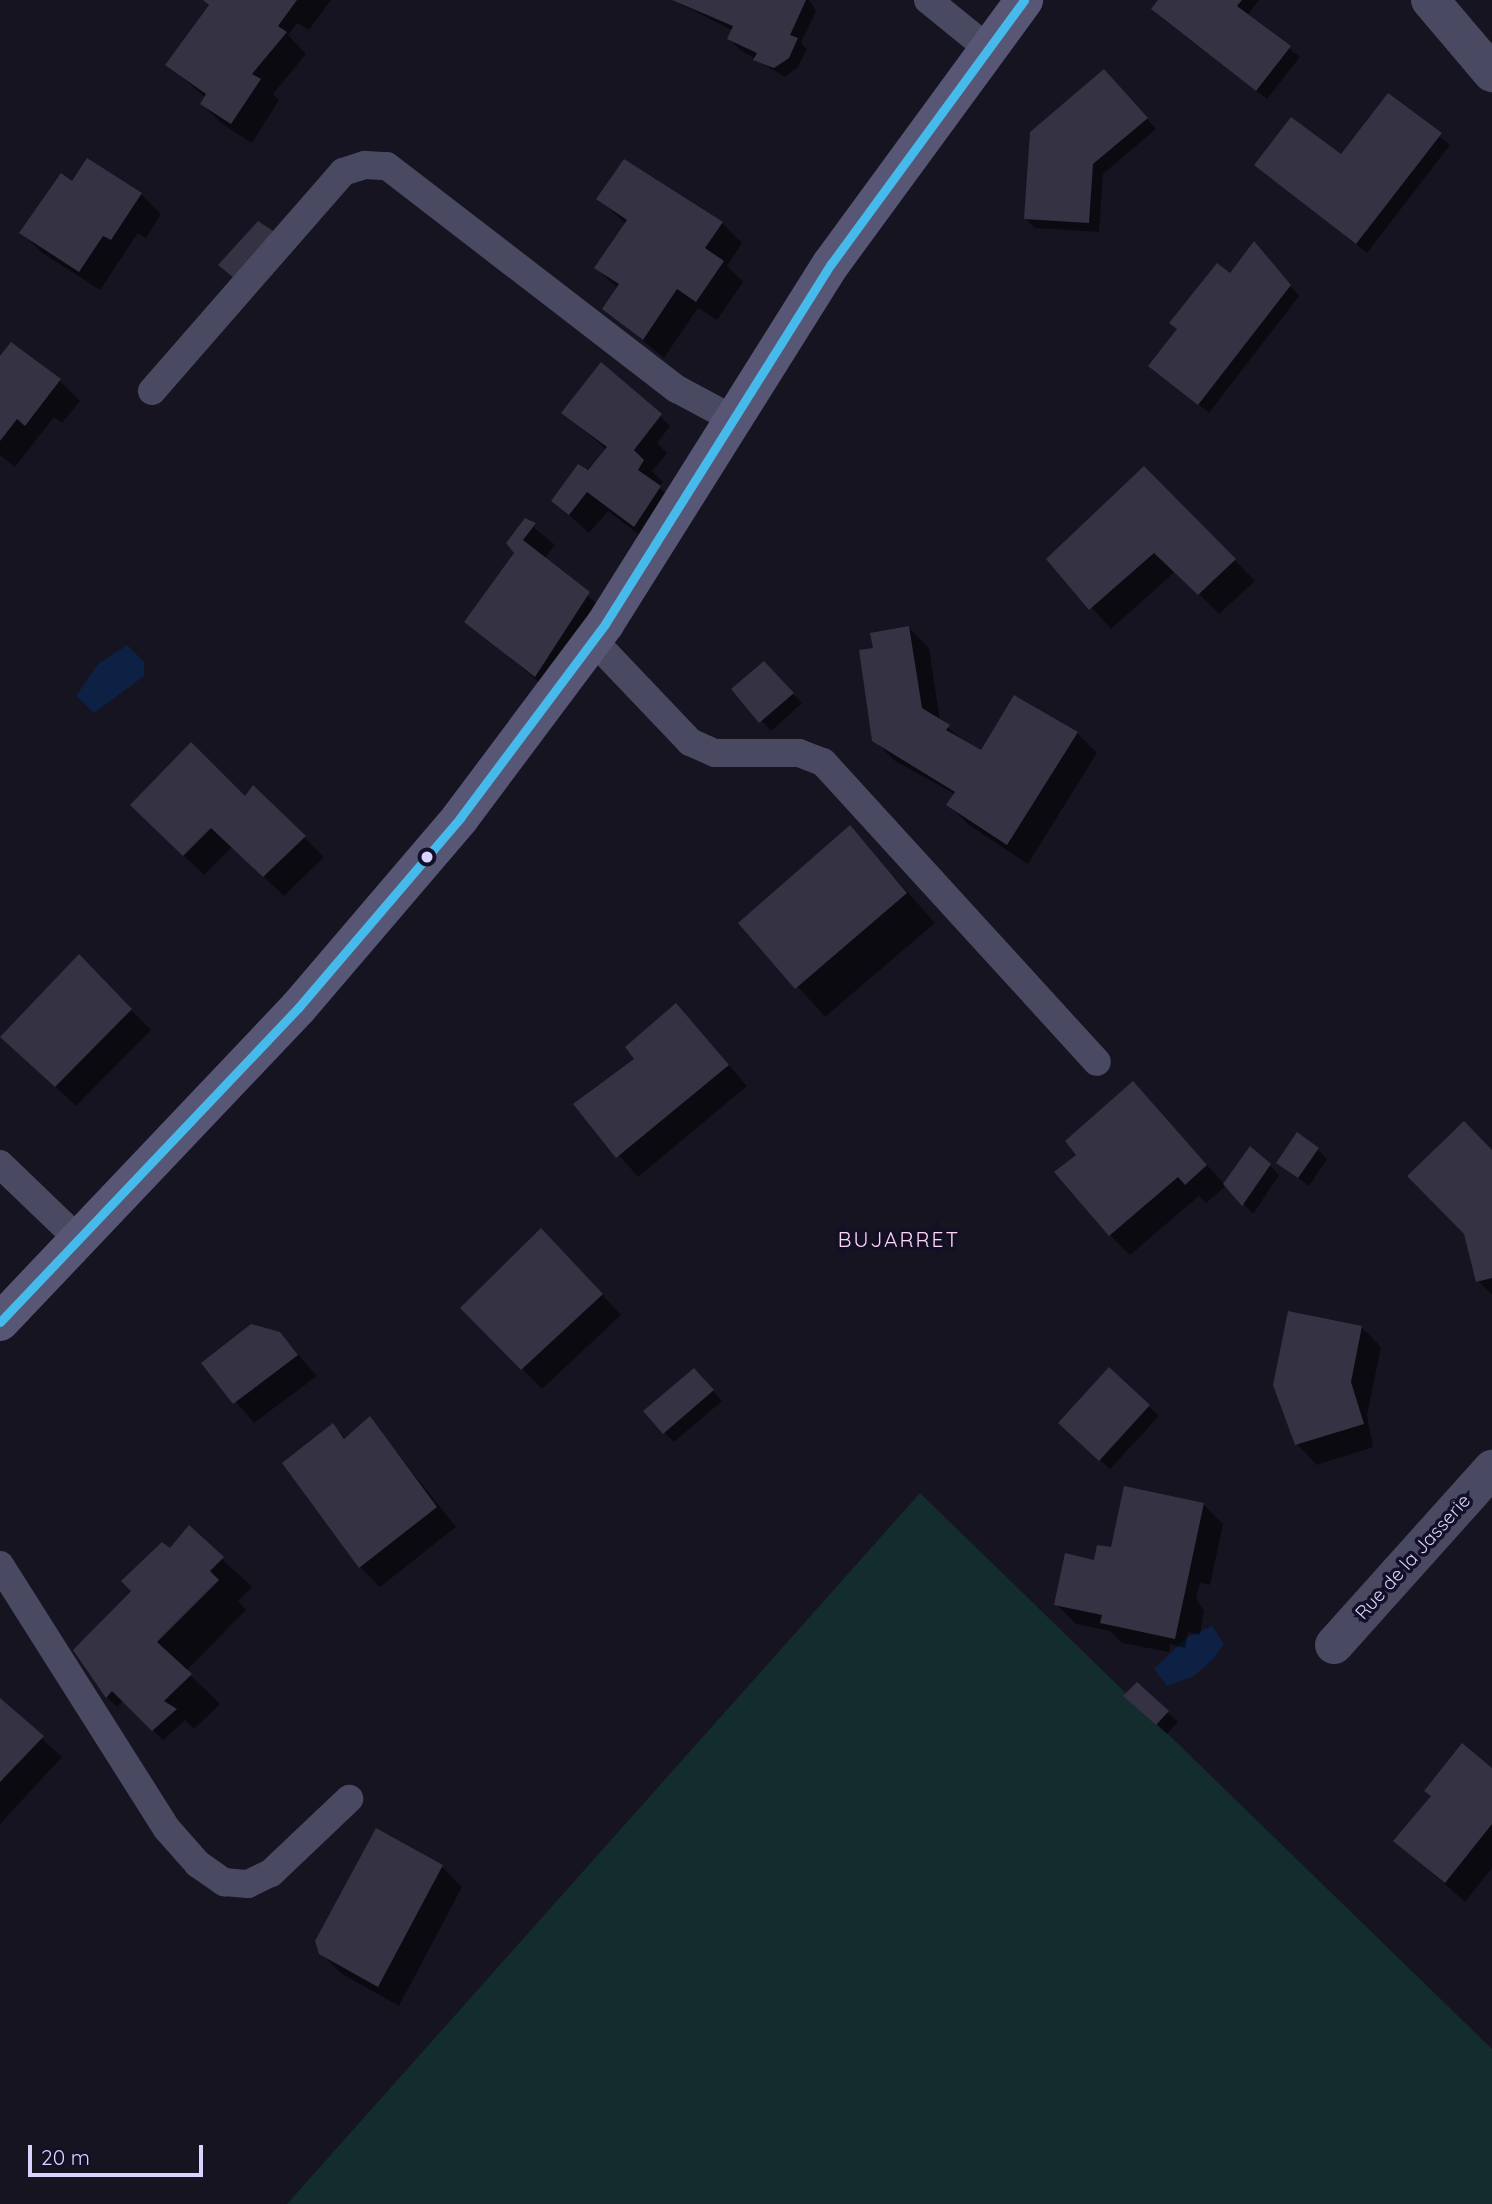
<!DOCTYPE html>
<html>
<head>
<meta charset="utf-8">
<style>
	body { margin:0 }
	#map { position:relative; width:1492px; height:2204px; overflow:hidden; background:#161421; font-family:Quicksand,sans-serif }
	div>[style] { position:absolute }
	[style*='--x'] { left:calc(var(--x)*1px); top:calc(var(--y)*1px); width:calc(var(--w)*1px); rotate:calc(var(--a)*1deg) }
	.green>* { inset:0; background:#132c2d }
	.water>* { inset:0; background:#0d2144 }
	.shadow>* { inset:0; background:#0007 }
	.building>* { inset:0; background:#343243 }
	.service>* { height:28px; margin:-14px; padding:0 14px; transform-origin:14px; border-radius:14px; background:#4a4962 }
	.minor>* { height:38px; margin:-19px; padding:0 19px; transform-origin:19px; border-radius:19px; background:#4a4962 }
	.secondary>* { height:38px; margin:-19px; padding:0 19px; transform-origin:19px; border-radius:19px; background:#575674 }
	.bus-1>* { height:9px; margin:-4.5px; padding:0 4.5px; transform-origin:4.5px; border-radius:4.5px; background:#47baec }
	.dots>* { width:19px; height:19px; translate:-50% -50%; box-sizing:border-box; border:4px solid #130f26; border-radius:50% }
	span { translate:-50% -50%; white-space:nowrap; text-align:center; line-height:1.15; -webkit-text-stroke:7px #130f26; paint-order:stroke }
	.street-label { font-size:19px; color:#d9d4ff }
	.neighbourhood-label { font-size:21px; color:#ffd6f0; letter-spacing:2px }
	.scale { position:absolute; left:28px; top:2145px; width:175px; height:32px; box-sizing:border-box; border:4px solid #d9d4ff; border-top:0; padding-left:9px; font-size:21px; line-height:24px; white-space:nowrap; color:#d9d4ff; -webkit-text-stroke:5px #130f26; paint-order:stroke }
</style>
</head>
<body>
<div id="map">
	<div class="green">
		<i style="clip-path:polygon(920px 1493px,1492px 2049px,1492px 2204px,287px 2204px)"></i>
	</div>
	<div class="water">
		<i style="clip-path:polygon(127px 645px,144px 662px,144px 676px,94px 713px,76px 696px,98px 664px)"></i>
		<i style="clip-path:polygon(1212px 1626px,1224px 1644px,1214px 1658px,1194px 1676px,1167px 1686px,1154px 1669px,1186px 1638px)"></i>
	</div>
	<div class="shadow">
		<i style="clip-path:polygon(204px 0,331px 0,309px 30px,297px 23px,288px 35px,306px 54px,273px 94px,279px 100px,252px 143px,222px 124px,202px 104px,206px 98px,168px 65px,210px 6px)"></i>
		<i style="clip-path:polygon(673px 0,809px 0,816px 11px,801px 43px,807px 49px,798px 67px,785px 77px,739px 49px,729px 39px,733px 31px)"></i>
		<i style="clip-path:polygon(1160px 0,1259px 0,1247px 16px,1300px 57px,1267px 99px,1163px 19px,1153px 9px)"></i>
		<i style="clip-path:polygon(1114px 81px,1156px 129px,1103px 174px,1099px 232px,1035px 228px,1025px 218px)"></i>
		<i style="clip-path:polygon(1388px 95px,1450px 145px,1367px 253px,1256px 164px,1341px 156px)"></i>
		<i style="clip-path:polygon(73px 184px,141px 194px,161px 214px,146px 238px,138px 233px,100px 290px,41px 252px,21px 232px)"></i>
		<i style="clip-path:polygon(598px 198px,722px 223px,742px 243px,727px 266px,743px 282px,717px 320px,698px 308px,664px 358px,604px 309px,618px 289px,596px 267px,626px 224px)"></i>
		<i style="clip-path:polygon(1263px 254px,1299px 296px,1209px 413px,1150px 366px,1230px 275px)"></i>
		<i style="clip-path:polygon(0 359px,60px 381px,80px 401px,62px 423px,54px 417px,15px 467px,0 455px)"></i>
		<i style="clip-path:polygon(563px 412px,660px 416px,670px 426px,657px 443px,667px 453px,652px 471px,663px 482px,659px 487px,680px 508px,654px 546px,608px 511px,589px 533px,553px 501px,607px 450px)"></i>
		<i style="clip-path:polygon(1144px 468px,1255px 581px,1219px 614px,1176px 571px,1111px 629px,1048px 560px)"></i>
		<i style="clip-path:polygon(525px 520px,555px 545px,544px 559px,609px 614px,556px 696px,466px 621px,517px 553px)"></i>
		<i style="clip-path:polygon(909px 628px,929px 648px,940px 721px,966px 743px,981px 752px,1077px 733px,1097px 753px,1028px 864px,969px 825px,949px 805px,955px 794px,895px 761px,874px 740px,875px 649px)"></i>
		<i style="clip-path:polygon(774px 673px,802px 703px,771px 731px,733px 689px)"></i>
		<i style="clip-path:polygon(246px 798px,304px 837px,324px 857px,284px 896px,232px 847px,204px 875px,152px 825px)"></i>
		<i style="clip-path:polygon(850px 827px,935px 923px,825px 1017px,741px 923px)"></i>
		<i style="clip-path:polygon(79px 957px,151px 1030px,76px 1106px,23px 1057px)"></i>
		<i style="clip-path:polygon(676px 1005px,747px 1086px,638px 1177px,575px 1104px,636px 1060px)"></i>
		<i style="clip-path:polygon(1133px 1083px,1225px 1185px,1270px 1166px,1279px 1175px,1253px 1214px,1227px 1185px,1206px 1203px,1199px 1196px,1130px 1255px,1110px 1235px)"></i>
		<i style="clip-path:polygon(1317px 1149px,1327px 1159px,1309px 1186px,1278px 1163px)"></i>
		<i style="clip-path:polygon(1492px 1152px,1492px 1295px,1478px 1281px)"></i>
		<i style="clip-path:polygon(561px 1251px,621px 1315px,542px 1389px,463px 1308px)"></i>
		<i style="clip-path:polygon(1361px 1327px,1381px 1347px,1367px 1415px,1373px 1447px,1317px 1465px,1297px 1444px)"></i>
		<i style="clip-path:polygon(279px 1333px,317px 1376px,254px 1423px,203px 1363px)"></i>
		<i style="clip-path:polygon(1109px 1369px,1159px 1416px,1110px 1469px,1070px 1433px)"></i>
		<i style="clip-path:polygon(704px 1380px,722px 1401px,674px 1442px,664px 1432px)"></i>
		<i style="clip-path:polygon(370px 1419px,456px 1527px,380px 1587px,360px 1567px,333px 1425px,346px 1439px)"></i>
		<i style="clip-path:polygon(1203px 1504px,1223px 1524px,1210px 1585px,1200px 1583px,1196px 1598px,1204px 1611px,1200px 1635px,1188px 1632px,1185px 1648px,1170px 1644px,1169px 1652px,1122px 1643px,1110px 1631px,1076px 1624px,1056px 1604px,1096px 1562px)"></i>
		<i style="clip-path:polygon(189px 1528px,252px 1587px,238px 1601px,246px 1610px,186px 1671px,220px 1704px,194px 1729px,185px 1720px,163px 1740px,123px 1700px,117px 1707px,107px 1697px,75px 1650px)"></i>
		<i style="clip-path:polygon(1137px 1684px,1178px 1722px,1167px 1734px,1135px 1706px)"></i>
		<i style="clip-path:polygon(0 1701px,62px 1757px,0 1824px)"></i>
		<i style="clip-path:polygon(1492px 1770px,1492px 1868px,1465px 1902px,1396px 1841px)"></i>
		<i style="clip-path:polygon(376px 1831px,442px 1867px,462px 1887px,399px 2006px,342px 1974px,321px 1953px)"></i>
	</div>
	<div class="building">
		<i style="clip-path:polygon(203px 0,297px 0,278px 26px,287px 32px,252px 74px,261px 79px,231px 124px,200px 104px,206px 94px,165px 65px,209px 5px)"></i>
		<i style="clip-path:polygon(672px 0,806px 0,790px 35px,798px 38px,789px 58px,774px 68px,753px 60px,757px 53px,727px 39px,733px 26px)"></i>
		<i style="clip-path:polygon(1158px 0,1242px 0,1237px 6px,1291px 46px,1256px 91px,1151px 9px)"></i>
		<i style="clip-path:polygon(1104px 69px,1148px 118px,1093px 164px,1089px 223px,1024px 219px,1030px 132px)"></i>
		<i style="clip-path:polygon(1388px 93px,1442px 133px,1356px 244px,1254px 165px,1291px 117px,1341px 154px)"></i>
		<i style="clip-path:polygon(87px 158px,142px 193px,111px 240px,103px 236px,79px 272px,19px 233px,61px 173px,72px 181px)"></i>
		<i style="clip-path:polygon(624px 159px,723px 222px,705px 248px,724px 261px,696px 302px,677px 289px,643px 340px,602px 309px,619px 284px,594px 268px,627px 220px,596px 199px)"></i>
		<i style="clip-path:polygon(258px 221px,276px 233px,239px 282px,218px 265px)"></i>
		<i style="clip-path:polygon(1254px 241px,1291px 285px,1198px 405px,1148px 366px,1177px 329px,1169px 323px,1217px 263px,1230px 273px)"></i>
		<i style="clip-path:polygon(11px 342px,61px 379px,25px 426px,17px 419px,0 441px,0 356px)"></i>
		<i style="clip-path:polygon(601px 362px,662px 414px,634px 450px,644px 460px,638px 470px,661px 486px,634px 527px,587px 492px,569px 515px,551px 501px,578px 464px,588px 470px,607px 447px,561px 413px)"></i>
		<i style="clip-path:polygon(1144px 466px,1236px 559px,1198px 595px,1154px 553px,1089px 610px,1046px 559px)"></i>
		<i style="clip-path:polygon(525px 518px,536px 523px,523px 540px,590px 592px,535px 677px,464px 622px,514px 553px,506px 543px)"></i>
		<i style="clip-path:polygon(909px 626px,922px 708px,950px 725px,946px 730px,981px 750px,1014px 695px,1078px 732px,1007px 845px,946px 805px,955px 792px,872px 741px,859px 650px,873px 648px,870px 633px)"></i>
		<i style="clip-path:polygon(764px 661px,794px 693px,759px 723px,731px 689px)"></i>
		<i style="clip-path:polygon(191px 742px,245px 796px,253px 785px,306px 836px,263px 877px,211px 828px,183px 856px,130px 805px)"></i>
		<i style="clip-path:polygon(850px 825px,907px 893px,795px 989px,738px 923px)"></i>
		<i style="clip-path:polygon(79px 954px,132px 1009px,55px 1087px,0 1037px)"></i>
		<i style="clip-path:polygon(676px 1003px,729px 1065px,616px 1158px,573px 1104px,634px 1059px,625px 1047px)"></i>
		<i style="clip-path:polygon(1133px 1081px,1207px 1165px,1185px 1185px,1178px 1177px,1109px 1236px,1054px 1172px,1076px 1155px,1065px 1141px)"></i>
		<i style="clip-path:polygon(1464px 1121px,1492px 1150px,1492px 1278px,1476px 1282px,1464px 1234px,1407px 1176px)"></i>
		<i style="clip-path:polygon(1297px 1132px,1319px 1148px,1298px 1178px,1276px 1163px)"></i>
		<i style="clip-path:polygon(1250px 1146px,1271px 1164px,1242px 1206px,1223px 1184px)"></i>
		<i style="clip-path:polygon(541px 1228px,603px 1294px,521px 1370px,460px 1308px)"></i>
		<i style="clip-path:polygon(1288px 1311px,1362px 1326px,1351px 1382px,1364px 1424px,1295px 1445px,1273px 1385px)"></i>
		<i style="clip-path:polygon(251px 1324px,280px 1332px,298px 1355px,233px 1404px,201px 1363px)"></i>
		<i style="clip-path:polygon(1109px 1367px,1150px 1405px,1099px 1461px,1058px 1423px)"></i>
		<i style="clip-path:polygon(694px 1368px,714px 1390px,663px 1434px,643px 1411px)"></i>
		<i style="clip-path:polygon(370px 1416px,437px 1507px,359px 1568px,282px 1463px,333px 1423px,344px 1439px)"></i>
		<i style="clip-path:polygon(1124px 1486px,1204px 1503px,1175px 1639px,1100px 1623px,1102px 1615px,1054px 1605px,1065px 1553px,1094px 1560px,1097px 1545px,1111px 1547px)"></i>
		<i style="clip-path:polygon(189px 1525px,224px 1557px,210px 1571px,219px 1580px,157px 1642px,192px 1674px,164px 1701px,177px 1709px,152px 1731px,112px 1691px,106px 1698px,73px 1650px,131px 1591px,121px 1581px,162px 1542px,170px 1548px)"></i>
		<i style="clip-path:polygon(1137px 1682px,1169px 1711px,1156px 1725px,1123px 1696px)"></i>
		<i style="clip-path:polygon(0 1698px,44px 1736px,0 1782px)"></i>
		<i style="clip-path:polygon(1462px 1743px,1492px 1768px,1492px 1824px,1445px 1883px,1393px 1841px,1431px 1796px,1424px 1791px)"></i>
		<i style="clip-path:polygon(376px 1828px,443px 1865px,378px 1987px,319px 1954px,315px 1941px)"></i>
	</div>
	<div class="service">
		<i style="--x:928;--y:0;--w:76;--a:39.1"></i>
		<i style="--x:152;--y:391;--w:291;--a:-48.9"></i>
		<i style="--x:343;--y:172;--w:23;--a:-18"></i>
		<i style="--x:365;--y:165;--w:22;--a:3"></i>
		<i style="--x:387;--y:166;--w:366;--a:37.6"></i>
		<i style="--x:677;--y:389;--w:64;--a:28.2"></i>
		<i style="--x:593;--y:640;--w:141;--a:46.4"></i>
		<i style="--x:690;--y:742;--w:27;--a:24"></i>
		<i style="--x:715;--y:753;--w:84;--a:0"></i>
		<i style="--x:799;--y:753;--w:26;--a:21"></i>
		<i style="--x:823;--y:762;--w:406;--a:47.6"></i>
		<i style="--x:0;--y:1164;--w:110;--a:43.9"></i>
		<i style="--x:0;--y:1565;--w:312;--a:57.7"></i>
		<i style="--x:167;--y:1829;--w:47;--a:48.5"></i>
		<i style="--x:198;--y:1864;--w:32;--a:35"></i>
		<i style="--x:224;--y:1882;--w:24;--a:5"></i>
		<i style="--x:248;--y:1884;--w:25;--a:-26"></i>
		<i style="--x:271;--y:1873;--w:108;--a:-43.5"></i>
	</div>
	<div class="minor">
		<i style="--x:1430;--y:0;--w:96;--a:49.7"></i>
		<i style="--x:1334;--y:1645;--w:237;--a:-48.1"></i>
	</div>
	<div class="secondary">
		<i style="--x:0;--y:1322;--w:433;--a:-46.5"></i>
		<i style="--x:298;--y:1008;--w:250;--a:-49.5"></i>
		<i style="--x:460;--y:818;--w:242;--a:-53.2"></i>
		<i style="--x:605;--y:624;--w:425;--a:-57.9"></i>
		<i style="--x:831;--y:264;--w:327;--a:-53.8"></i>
	</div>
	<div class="bus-1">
		<i style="--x:0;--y:1322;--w:433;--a:-46.5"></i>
		<i style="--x:298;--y:1008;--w:250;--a:-49.5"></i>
		<i style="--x:460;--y:818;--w:242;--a:-53.2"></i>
		<i style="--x:605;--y:624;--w:425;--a:-57.9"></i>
		<i style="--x:831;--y:264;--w:327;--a:-53.8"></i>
	</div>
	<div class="dots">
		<i style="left:427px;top:857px;background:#d9d4ff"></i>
	</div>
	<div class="street-label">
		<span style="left:1413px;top:1557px;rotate:-48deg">Rue de la Jasserie</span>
	</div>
	<div class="neighbourhood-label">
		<span style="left:899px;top:1239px">BUJARRET</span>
	</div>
	<div class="scale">20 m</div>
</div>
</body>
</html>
